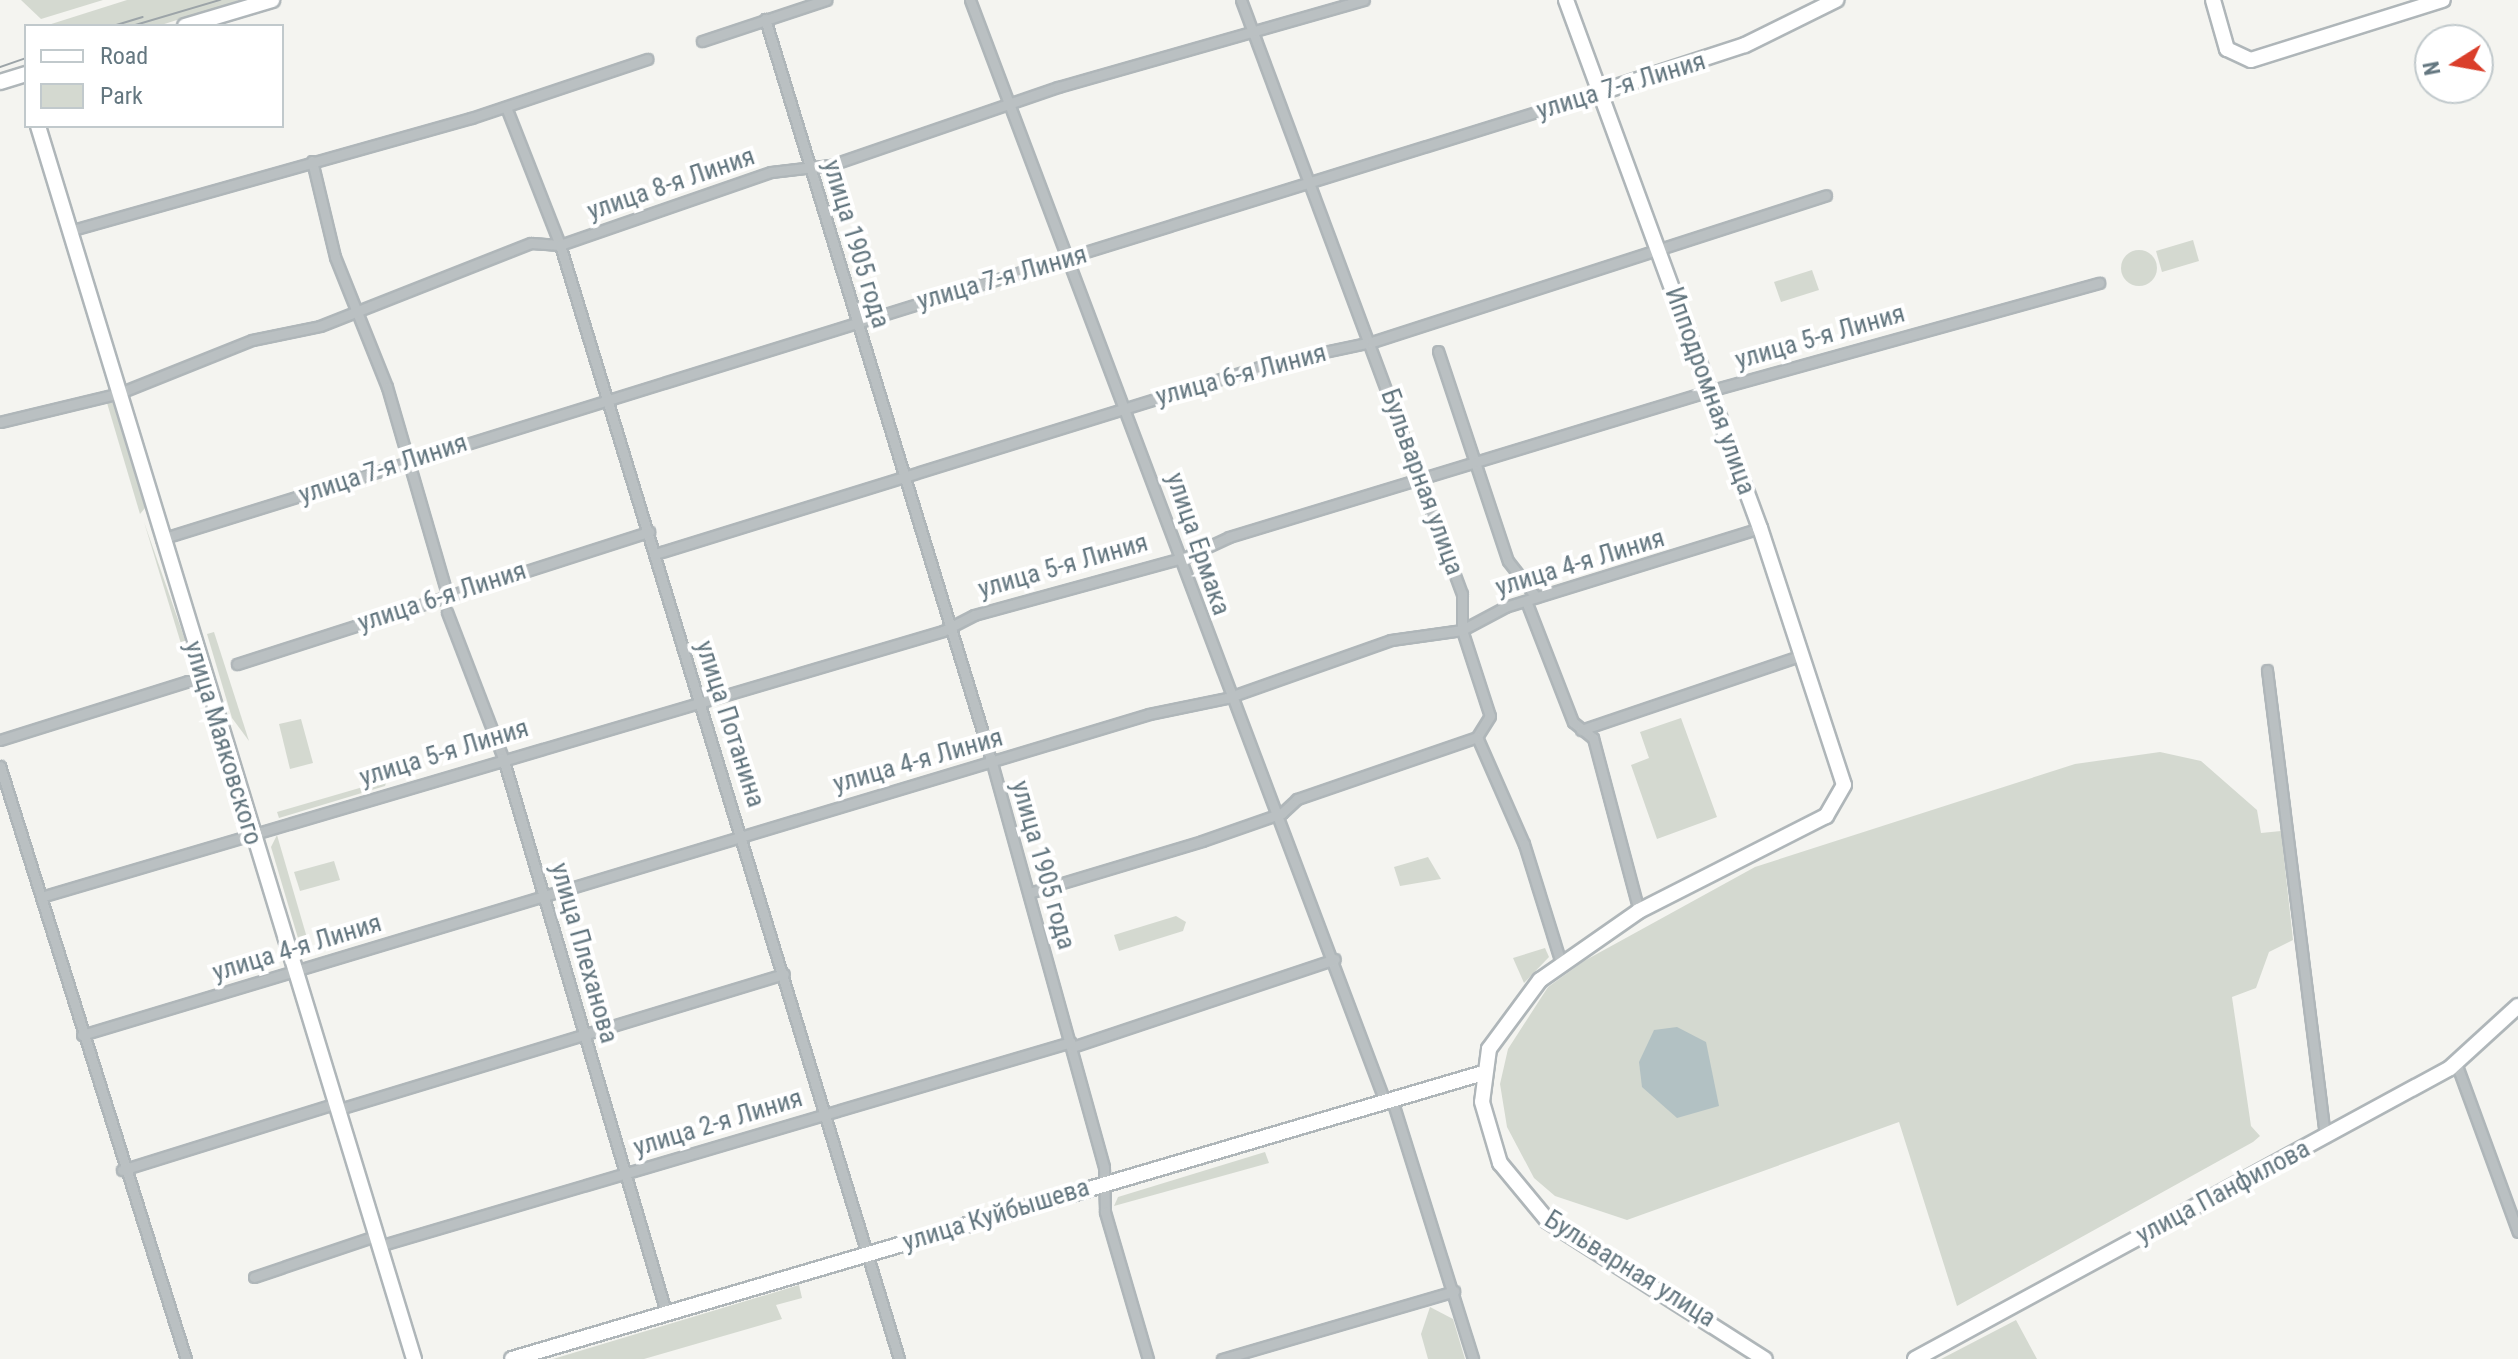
<!DOCTYPE html>
<html>
<head>
<meta charset="utf-8">
<style>
	body { margin:0 }
	#map { position:relative; width:2518px; height:1359px; overflow:hidden; background:#f4f4f0; font-family:"Roboto Condensed",sans-serif }
	div>[style] { position:absolute }
	[style*='--x'] { left:calc(var(--x)*1px); top:calc(var(--y)*1px); width:calc(var(--w)*1px); rotate:calc(var(--a)*1deg) }
	.green>* { inset:0; background:#d4d9d0 }
	.round { border-radius:50% }
	.water>* { inset:0; background:#b2c1c3 }
	.roads { filter:drop-shadow(2px 0 #afb6b9) drop-shadow(-2px 0 #afb6b9) drop-shadow(0 2px #afb6b9) drop-shadow(0 -2px #afb6b9) }
	.street>* { height:9px; margin:-4.5px; padding:0 4.5px; transform-origin:4.5px; border-radius:4.5px; background:#bac0c2 }
	.secondary>* { height:14px; margin:-7px; padding:0 7px; transform-origin:7px; border-radius:7px; background:#fff }
	.primary>* { height:14px; margin:-7px; padding:0 7px; transform-origin:7px; border-radius:7px; background:#fff }
	.tram>* { height:2px; margin:-1px; padding:0 1px; transform-origin:1px; border-radius:1px; background:#9ca4a8 }
	span { translate:-50% -50%; white-space:nowrap; text-align:center; line-height:1.15; -webkit-text-stroke:8px #fff; paint-order:stroke }
	.street-label { font-size:26px; color:#647780 }
	.legend { position:absolute; left:24px; top:24px; width:260px; height:104px; box-sizing:border-box; background:#fff; border:2px solid #c1c9cc; margin:0; padding:10px 14px; list-style:none; font-size:24px; color:#647780 }
	.legend li { display:flex; align-items:center; gap:16px; height:40px }
	.legend b { width:40px; border:2px solid #c1c9cc }
	.north { position:absolute; left:2414px; top:24px; width:80px; height:80px; box-sizing:border-box; background:#fff; border:2px solid #c1c9cc; border-radius:50%; rotate:259deg; font-size:22px; font-weight:700; line-height:32px; text-align:center; color:#647780 }
	.north::after { content:''; display:block; margin:auto; width:28px; height:36px; background:#da3e2a; clip-path:polygon(50% 0,100% 100%,50% 72%,0 100%) }
</style>
</head>
<body>
<div id="map">
	<div class="green">
		<i style="clip-path:polygon(21px 0,103px 0,41px 19px)"></i>
		<i style="clip-path:polygon(127px 0,240px 0,158px 26px,45px 26px)"></i>
		<i style="clip-path:polygon(2193px 240px,2199px 261px,2162px 272px,2156px 251px)"></i>
		<i class="round" style="left:2121px;top:250px;width:36px;height:36px"></i>
		<i style="clip-path:polygon(1812px 270px,1819px 290px,1781px 302px,1774px 282px)"></i>
		<i style="clip-path:polygon(107px 403px,113px 403px,145px 508px,140px 514px)"></i>
		<i style="clip-path:polygon(144px 522px,191px 657px,189px 670px)"></i>
		<i style="clip-path:polygon(214px 632px,249px 741px,232px 718px,207px 634px)"></i>
		<i style="clip-path:polygon(1681px 718px,1717px 817px,1657px 839px,1631px 765px,1649px 758px,1640px 732px)"></i>
		<i style="clip-path:polygon(301px 719px,313px 763px,290px 769px,279px 724px)"></i>
		<i style="clip-path:polygon(2160px 752px,2201px 761px,2257px 810px,2261px 833px,2281px 831px,2293px 940px,2269px 952px,2256px 988px,2232px 997px,2251px 1126px,2260px 1136px,2253px 1142px,1957px 1306px,1899px 1122px,1627px 1220px,1555px 1196px,1534px 1178px,1507px 1127px,1500px 1084px,1508px 1049px,1548px 987px,1584px 961px,1755px 867px,2075px 764px)"></i>
		<i style="clip-path:polygon(387px 780px,385px 786px,279px 818px,277px 812px)"></i>
		<i style="clip-path:polygon(277px 835px,312px 955px,312px 956px,303px 955px,271px 847px)"></i>
		<i style="clip-path:polygon(1428px 857px,1441px 879px,1400px 886px,1394px 867px)"></i>
		<i style="clip-path:polygon(334px 861px,340px 880px,300px 891px,294px 872px)"></i>
		<i style="clip-path:polygon(1176px 916px,1186px 922px,1183px 931px,1119px 951px,1114px 935px)"></i>
		<i style="clip-path:polygon(1545px 948px,1549px 957px,1524px 983px,1513px 958px)"></i>
		<i style="clip-path:polygon(1265px 1152px,1269px 1163px,1114px 1206px,1118px 1197px)"></i>
		<i style="clip-path:polygon(799px 1285px,802px 1298px,776px 1305px,782px 1319px,644px 1359px,553px 1359px)"></i>
		<i style="clip-path:polygon(1430px 1307px,1453px 1319px,1465px 1359px,1428px 1359px,1421px 1334px)"></i>
		<i style="clip-path:polygon(2016px 1320px,2037px 1359px,1941px 1359px,1943px 1358px)"></i>
	</div>
	<div class="water">
		<i style="clip-path:polygon(1677px 1027px,1706px 1042px,1719px 1106px,1677px 1118px,1642px 1087px,1639px 1062px,1654px 1030px)"></i>
	</div>
	<div class="roads">
		<div class="street">
			<i style="--x:970;--y:0;--w:1178;--a:69.36"></i>
			<i style="--x:1241;--y:0;--w:634;--a:69.59"></i>
			<i style="--x:1462;--y:594;--w:36;--a:90"></i>
			<i style="--x:1462;--y:630;--w:90;--a:72"></i>
			<i style="--x:1490;--y:716;--w:25;--a:122"></i>
			<i style="--x:1477;--y:737;--w:117;--a:66.3"></i>
			<i style="--x:1524;--y:844;--w:125;--a:72.7"></i>
			<i style="--x:765;--y:19;--w:778;--a:73.03"></i>
			<i style="--x:992;--y:763;--w:419;--a:74.5"></i>
			<i style="--x:1104;--y:1167;--w:45;--a:88.7"></i>
			<i style="--x:1105;--y:1212;--w:153;--a:73.7"></i>
			<i style="--x:702;--y:41;--w:131;--a:-18.3"></i>
			<i style="--x:506;--y:107;--w:148;--a:68.6"></i>
			<i style="--x:560;--y:245;--w:1164;--a:73.07"></i>
			<i style="--x:312;--y:161;--w:99;--a:76.5"></i>
			<i style="--x:335;--y:257;--w:140;--a:68.2"></i>
			<i style="--x:387;--y:387;--w:216;--a:73.8"></i>
			<i style="--x:69;--y:231;--w:418;--a:-15.7"></i>
			<i style="--x:471;--y:118;--w:186;--a:-18.5"></i>
			<i style="--x:1438;--y:351;--w:221;--a:71.6"></i>
			<i style="--x:1508;--y:561;--w:46;--a:52.1"></i>
			<i style="--x:0;--y:422;--w:120;--a:-13.5"></i>
			<i style="--x:117;--y:394;--w:145;--a:-21.8"></i>
			<i style="--x:252;--y:340;--w:69;--a:-11.6"></i>
			<i style="--x:320;--y:326;--w:227;--a:-21.5"></i>
			<i style="--x:531;--y:243;--w:29;--a:4"></i>
			<i style="--x:560;--y:245;--w:223;--a:-19.1"></i>
			<i style="--x:771;--y:172;--w:60;--a:-6.7"></i>
			<i style="--x:831;--y:165;--w:240;--a:-19"></i>
			<i style="--x:1058;--y:87;--w:318;--a:-15.9"></i>
			<i style="--x:161;--y:539;--w:1508;--a:-17.25"></i>
			<i style="--x:655;--y:554;--w:646;--a:-17.2"></i>
			<i style="--x:1272;--y:363;--w:102;--a:-11.9"></i>
			<i style="--x:1372;--y:342;--w:477;--a:-17.9"></i>
			<i style="--x:1526;--y:601;--w:130;--a:68.8"></i>
			<i style="--x:1573;--y:722;--w:26;--a:39"></i>
			<i style="--x:1593;--y:738;--w:179;--a:75.1"></i>
			<i style="--x:447;--y:612;--w:156;--a:69"></i>
			<i style="--x:503;--y:758;--w:577;--a:73.6"></i>
			<i style="--x:237;--y:664;--w:433;--a:-17.8"></i>
			<i style="--x:2267;--y:670;--w:471;--a:82.9"></i>
			<i style="--x:1581;--y:730;--w:234;--a:-18.7"></i>
			<i style="--x:0;--y:740;--w:197;--a:-17.4"></i>
			<i style="--x:188;--y:681;--w:18;--a:9"></i>
			<i style="--x:0;--y:766;--w:621;--a:72.59"></i>
			<i style="--x:1029;--y:893;--w:181;--a:-16.7"></i>
			<i style="--x:1202;--y:841;--w:85;--a:-19.3"></i>
			<i style="--x:1282;--y:813;--w:21;--a:-43"></i>
			<i style="--x:1297;--y:799;--w:190;--a:-19"></i>
			<i style="--x:41;--y:897;--w:940;--a:-16.43"></i>
			<i style="--x:943;--y:631;--w:35;--a:-27"></i>
			<i style="--x:974;--y:615;--w:220;--a:-15.3"></i>
			<i style="--x:1186;--y:557;--w:47;--a:-24.9"></i>
			<i style="--x:1229;--y:537;--w:502;--a:-16.92"></i>
			<i style="--x:1709;--y:391;--w:405;--a:-15.5"></i>
			<i style="--x:82;--y:1035;--w:1114;--a:-16.74"></i>
			<i style="--x:1149;--y:714;--w:80;--a:-11.6"></i>
			<i style="--x:1227;--y:698;--w:174;--a:-19.5"></i>
			<i style="--x:1391;--y:640;--w:72;--a:-8"></i>
			<i style="--x:1462;--y:630;--w:49;--a:-28.1"></i>
			<i style="--x:1505;--y:607;--w:267;--a:-17.2"></i>
			<i style="--x:1072;--y:1047;--w:277;--a:-18.5"></i>
			<i style="--x:2456;--y:1063;--w:180;--a:69.9"></i>
			<i style="--x:1392;--y:1100;--w:271;--a:72.6"></i>
			<i style="--x:336;--y:1110;--w:468;--a:-16.9"></i>
			<i style="--x:122;--y:1170;--w:222;--a:-17.3"></i>
			<i style="--x:379;--y:1246;--w:721;--a:-16.43"></i>
			<i style="--x:254;--y:1277;--w:128;--a:-18.7"></i>
			<i style="--x:1222;--y:1359;--w:242;--a:-16.3"></i>
		</div>
		<div class="secondary">
			<i style="--x:1566;--y:0;--w:563;--a:69.83"></i>
			<i style="--x:1760;--y:528;--w:270;--a:71.9"></i>
			<i style="--x:1844;--y:785;--w:36;--a:120"></i>
			<i style="--x:1826;--y:816;--w:210;--a:153.1"></i>
			<i style="--x:1639;--y:911;--w:121;--a:145.1"></i>
			<i style="--x:1540;--y:980;--w:86;--a:126.5"></i>
			<i style="--x:1489;--y:1049;--w:53;--a:97.5"></i>
			<i style="--x:1482;--y:1102;--w:64;--a:73.6"></i>
			<i style="--x:1500;--y:1163;--w:75;--a:50.4"></i>
			<i style="--x:1548;--y:1221;--w:257;--a:32.5"></i>
			<i style="--x:2213;--y:0;--w:51;--a:74.1"></i>
			<i style="--x:2227;--y:49;--w:26;--a:25"></i>
			<i style="--x:2251;--y:60;--w:201;--a:-17.4"></i>
			<i style="--x:1601;--y:92;--w:151;--a:-18.1"></i>
			<i style="--x:1745;--y:45;--w:102;--a:-26.3"></i>
			<i style="--x:38;--y:126;--w:1289;--a:73.04"></i>
			<i style="--x:512;--y:1359;--w:1009;--a:-16.41"></i>
			<i style="--x:1915;--y:1359;--w:609;--a:-28.54"></i>
			<i style="--x:2450;--y:1068;--w:92;--a:-42.4"></i>
		</div>
		<div class="primary">
			<i style="--x:185;--y:26;--w:91;--a:-16.6"></i>
			<i style="--x:0;--y:82;--w:27;--a:-17"></i>
		</div>
	</div>
	<div class="tram">
		<i style="--x:113;--y:26;--w:31;--a:-17"></i>
		<i style="--x:132;--y:26;--w:92;--a:-16.5"></i>
		<i style="--x:0;--y:67;--w:28;--a:-19"></i>
	</div>
	<div class="street-label">
		<span style="left:1621px;top:86px;rotate:-17deg">улица 7-я Линия</span>
		<span style="left:671px;top:184px;rotate:-19deg">улица 8-я Линия</span>
		<span style="left:856px;top:244px;rotate:73deg">улица 1905 года</span>
		<span style="left:1002px;top:278px;rotate:-16deg">улица 7-я Линия</span>
		<span style="left:1820px;top:337px;rotate:-16deg">улица 5-я Линия</span>
		<span style="left:1241px;top:375px;rotate:-15deg">улица 6-я Линия</span>
		<span style="left:1710px;top:391px;rotate:70deg">Ипподромная улица</span>
		<span style="left:383px;top:469px;rotate:-18deg">улица 7-я Линия</span>
		<span style="left:1422px;top:482px;rotate:70deg">Бульварная улица</span>
		<span style="left:1198px;top:544px;rotate:71deg">улица Ермака</span>
		<span style="left:1580px;top:563px;rotate:-17deg">улица 4-я Линия</span>
		<span style="left:1063px;top:566px;rotate:-16deg">улица 5-я Линия</span>
		<span style="left:442px;top:597px;rotate:-18deg">улица 6-я Линия</span>
		<span style="left:730px;top:724px;rotate:72deg">улица Потанина</span>
		<span style="left:223px;top:743px;rotate:73deg">улица Маяковского</span>
		<span style="left:444px;top:753px;rotate:-17deg">улица 5-я Линия</span>
		<span style="left:918px;top:761px;rotate:-16deg">улица 4-я Линия</span>
		<span style="left:1043px;top:865px;rotate:74deg">улица 1905 года</span>
		<span style="left:297px;top:948px;rotate:-17deg">улица 4-я Линия</span>
		<span style="left:584px;top:953px;rotate:74deg">улица Плеханова</span>
		<span style="left:718px;top:1123px;rotate:-17deg">улица 2-я Линия</span>
		<span style="left:2223px;top:1192px;rotate:-28deg">улица Панфилова</span>
		<span style="left:996px;top:1215px;rotate:-17deg">улица Куйбышева</span>
		<span style="left:1630px;top:1269px;rotate:32deg">Бульварная улица</span>
	</div>
	<ul class="legend">
	<li><b style="height:10px;background:#fff"></b>Road</li>
	<li><b style="height:22px;background:#d4d9d0"></b>Park</li>
	</ul>
	<div class="north">N</div>
</div>
</body>
</html>
